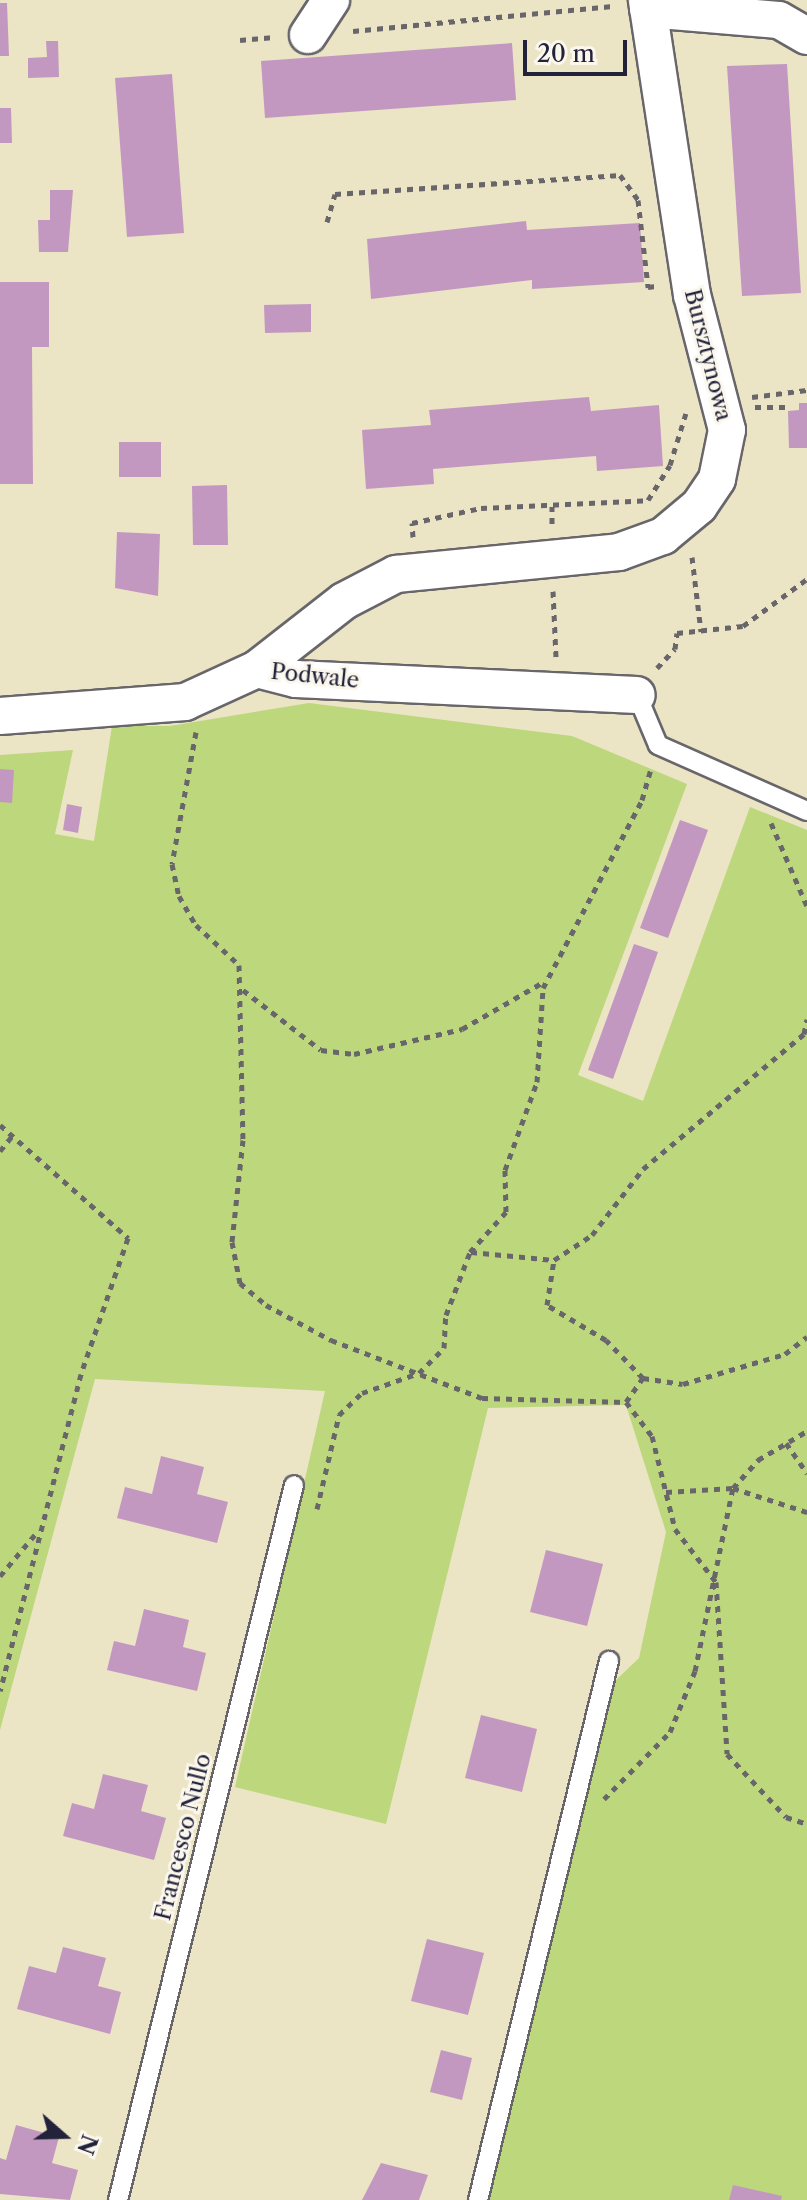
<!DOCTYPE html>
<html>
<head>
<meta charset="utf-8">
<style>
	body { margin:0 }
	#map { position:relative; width:807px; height:2200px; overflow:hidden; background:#ebe4c5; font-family:"Libre Caslon Text",serif }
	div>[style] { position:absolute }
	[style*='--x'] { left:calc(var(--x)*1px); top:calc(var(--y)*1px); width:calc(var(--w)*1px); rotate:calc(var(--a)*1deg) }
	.green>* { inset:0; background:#bdd77c }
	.building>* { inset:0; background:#c398c0 }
	.path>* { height:5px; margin-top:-2.5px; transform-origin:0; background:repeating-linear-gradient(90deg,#68666b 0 6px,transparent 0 12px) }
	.roads { filter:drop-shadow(2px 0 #68666b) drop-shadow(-2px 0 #68666b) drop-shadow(0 2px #68666b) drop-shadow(0 -2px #68666b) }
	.lane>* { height:18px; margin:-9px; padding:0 9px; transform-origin:9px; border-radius:9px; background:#fff }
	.street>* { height:36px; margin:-18px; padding:0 18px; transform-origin:18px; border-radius:18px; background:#fff }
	span { translate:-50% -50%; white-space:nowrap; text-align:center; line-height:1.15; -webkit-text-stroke:6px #fbf7ec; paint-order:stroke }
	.street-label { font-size:22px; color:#22223b }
	.north { position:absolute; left:24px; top:2096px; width:80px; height:80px; -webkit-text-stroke:6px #fbf7ec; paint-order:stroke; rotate:110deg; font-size:22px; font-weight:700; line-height:32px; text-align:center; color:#22223b }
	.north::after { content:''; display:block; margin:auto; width:28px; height:36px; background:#22223b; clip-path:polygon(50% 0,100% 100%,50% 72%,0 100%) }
	.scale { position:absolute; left:523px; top:40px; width:104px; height:36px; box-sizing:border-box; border:4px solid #22223b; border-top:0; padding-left:10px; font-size:24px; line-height:28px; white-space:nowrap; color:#22223b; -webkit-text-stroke:6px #fbf7ec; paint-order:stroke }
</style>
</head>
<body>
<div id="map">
	<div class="green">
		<i style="clip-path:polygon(309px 703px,572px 736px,687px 784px,578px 1075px,643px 1101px,750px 807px,807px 830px,807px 2200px,488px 2200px,615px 1681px,639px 1658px,666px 1532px,626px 1405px,488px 1408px,386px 1824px,235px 1787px,325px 1391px,95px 1379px,0 1730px,0 755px,73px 750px,55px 834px,94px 841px,112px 726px,170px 726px)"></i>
	</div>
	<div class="building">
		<i style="clip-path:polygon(0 3px,7px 3px,9px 56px,0 56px)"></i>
		<i style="clip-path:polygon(46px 41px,58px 41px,59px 77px,28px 78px,28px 58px,47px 57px)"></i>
		<i style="clip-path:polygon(512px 43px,516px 100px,265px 118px,261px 61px)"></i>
		<i style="clip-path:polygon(787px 64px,801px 293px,742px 296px,727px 66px)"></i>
		<i style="clip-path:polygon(172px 74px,184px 233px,127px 237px,115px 78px)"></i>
		<i style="clip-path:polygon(0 108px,11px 108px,12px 143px,0 143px)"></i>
		<i style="clip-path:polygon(50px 190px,73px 190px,68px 252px,39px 252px,38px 220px,50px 220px)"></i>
		<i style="clip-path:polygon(526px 221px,527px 230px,640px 223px,644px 282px,532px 289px,532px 280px,371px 299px,367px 239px)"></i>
		<i style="clip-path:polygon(0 282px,49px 282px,49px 347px,32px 347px,33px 484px,0 484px)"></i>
		<i style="clip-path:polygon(311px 304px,311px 332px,265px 333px,264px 305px)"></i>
		<i style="clip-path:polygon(589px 397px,591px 411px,659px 405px,663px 466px,597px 471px,596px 456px,433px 469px,434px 484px,366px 489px,362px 430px,431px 425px,429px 410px)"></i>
		<i style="clip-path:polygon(799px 403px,807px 403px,807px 448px,789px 448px,788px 411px,799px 410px)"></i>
		<i style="clip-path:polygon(119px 442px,161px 442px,161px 477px,119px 477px)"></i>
		<i style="clip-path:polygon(227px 485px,228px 545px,193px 545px,192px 486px)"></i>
		<i style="clip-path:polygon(117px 532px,160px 534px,158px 596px,115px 588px)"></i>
		<i style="clip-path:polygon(0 769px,14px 770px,12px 803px,0 802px)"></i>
		<i style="clip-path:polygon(67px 804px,82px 807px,78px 833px,63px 830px)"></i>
		<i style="clip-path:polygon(680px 820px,708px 830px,668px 938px,640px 928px)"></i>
		<i style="clip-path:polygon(634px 944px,658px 952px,613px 1079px,588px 1070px)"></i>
		<i style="clip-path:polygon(161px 1456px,204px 1467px,197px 1494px,228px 1502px,217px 1543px,117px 1518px,125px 1487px,152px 1494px)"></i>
		<i style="clip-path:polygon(546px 1550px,603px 1564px,587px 1626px,530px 1612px)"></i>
		<i style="clip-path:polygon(144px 1609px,189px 1620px,183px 1647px,206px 1653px,197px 1691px,107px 1670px,114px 1641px,135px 1646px)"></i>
		<i style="clip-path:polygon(481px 1715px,537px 1729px,522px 1792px,465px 1778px)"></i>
		<i style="clip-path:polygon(103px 1774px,148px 1785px,141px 1811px,166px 1818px,154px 1860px,63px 1836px,72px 1803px,94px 1809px)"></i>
		<i style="clip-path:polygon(427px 1939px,484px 1953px,468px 2015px,411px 2001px)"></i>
		<i style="clip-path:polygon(63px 1947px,106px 1958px,98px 1986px,121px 1992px,110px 2034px,17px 2009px,29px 1966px,56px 1973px)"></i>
		<i style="clip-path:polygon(441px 2050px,472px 2058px,462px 2100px,430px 2092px)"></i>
		<i style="clip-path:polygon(16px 2125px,59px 2137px,52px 2163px,78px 2170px,70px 2200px,0 2194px,0 2158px,6px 2160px)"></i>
		<i style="clip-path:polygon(381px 2163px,428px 2175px,419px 2200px,362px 2200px)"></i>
		<i style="clip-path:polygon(733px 2185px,782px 2196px,781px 2200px,729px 2200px)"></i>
	</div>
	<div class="path">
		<i style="--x:353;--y:31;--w:261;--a:-5.5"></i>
		<i style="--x:240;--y:40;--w:35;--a:-5"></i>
		<i style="--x:327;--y:222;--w:29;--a:-74"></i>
		<i style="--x:335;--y:194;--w:286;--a:-3.8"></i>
		<i style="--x:620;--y:175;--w:31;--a:54"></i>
		<i style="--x:638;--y:200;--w:88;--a:83.4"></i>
		<i style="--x:648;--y:287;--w:8;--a:-7"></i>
		<i style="--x:752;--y:397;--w:55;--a:-7.3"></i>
		<i style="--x:755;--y:407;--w:30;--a:0"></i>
		<i style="--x:552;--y:506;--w:20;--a:90"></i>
		<i style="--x:413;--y:537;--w:14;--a:-94"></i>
		<i style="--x:412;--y:523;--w:71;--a:-12.3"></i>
		<i style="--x:481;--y:508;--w:167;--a:-2.7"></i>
		<i style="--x:648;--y:500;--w:41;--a:-57.8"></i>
		<i style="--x:670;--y:465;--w:54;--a:-72.9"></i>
		<i style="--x:692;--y:557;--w:75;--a:83.1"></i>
		<i style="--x:553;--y:591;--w:66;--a:87.4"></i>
		<i style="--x:657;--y:668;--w:26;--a:-47"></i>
		<i style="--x:675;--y:649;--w:16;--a:-83"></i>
		<i style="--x:677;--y:633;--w:66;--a:-6.1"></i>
		<i style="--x:743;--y:626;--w:79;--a:-36.3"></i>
		<i style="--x:196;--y:732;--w:134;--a:100.3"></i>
		<i style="--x:172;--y:864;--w:33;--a:78"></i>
		<i style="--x:179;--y:896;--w:34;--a:60"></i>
		<i style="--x:196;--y:925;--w:59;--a:42.9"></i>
		<i style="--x:239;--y:965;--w:175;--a:88.7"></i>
		<i style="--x:243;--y:1140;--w:103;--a:96.2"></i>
		<i style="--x:232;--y:1242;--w:42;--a:79"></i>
		<i style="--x:240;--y:1283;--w:34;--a:40"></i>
		<i style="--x:266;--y:1305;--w:74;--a:28.3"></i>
		<i style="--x:331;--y:1340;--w:162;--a:21"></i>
		<i style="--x:482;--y:1398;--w:144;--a:1.6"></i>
		<i style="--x:626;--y:1402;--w:43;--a:52.6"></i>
		<i style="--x:652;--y:1436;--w:96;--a:76.1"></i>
		<i style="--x:675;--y:1529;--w:67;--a:52.3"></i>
		<i style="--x:716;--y:1582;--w:172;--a:86.3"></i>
		<i style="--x:727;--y:1754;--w:86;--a:46.9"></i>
		<i style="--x:786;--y:1817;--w:22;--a:18"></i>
		<i style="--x:771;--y:823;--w:90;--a:66.6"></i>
		<i style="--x:243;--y:990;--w:98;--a:37.6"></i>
		<i style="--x:321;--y:1050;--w:33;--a:7"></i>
		<i style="--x:354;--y:1054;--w:111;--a:-13"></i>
		<i style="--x:462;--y:1029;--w:96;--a:-30"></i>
		<i style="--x:0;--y:1125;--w:171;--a:41.4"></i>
		<i style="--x:128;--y:1238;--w:144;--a:109.1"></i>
		<i style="--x:81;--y:1374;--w:327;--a:104.3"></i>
		<i style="--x:0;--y:1151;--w:19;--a:-51"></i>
		<i style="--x:471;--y:1252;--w:83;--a:5.5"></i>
		<i style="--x:643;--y:1378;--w:53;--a:-134.2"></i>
		<i style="--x:606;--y:1340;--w:69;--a:-149.3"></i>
		<i style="--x:547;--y:1305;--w:46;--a:-81.2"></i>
		<i style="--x:554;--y:1260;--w:45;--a:-33.3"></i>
		<i style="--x:592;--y:1235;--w:83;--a:-52.3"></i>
		<i style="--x:643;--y:1169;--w:210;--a:-40"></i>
		<i style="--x:804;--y:1034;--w:15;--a:-79"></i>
		<i style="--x:626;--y:1402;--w:29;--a:-55"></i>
		<i style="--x:643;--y:1378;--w:40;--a:8.5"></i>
		<i style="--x:683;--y:1384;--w:106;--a:-16.4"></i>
		<i style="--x:785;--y:1354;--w:28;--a:-38"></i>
		<i style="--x:786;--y:1443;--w:37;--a:55"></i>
		<i style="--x:666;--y:1492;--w:67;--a:-3.4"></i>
		<i style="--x:733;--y:1488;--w:38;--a:-48"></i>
		<i style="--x:758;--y:1460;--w:57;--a:-30.6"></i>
		<i style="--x:317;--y:1509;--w:97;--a:-76.8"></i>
		<i style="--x:339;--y:1415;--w:32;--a:-44"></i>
		<i style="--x:362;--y:1393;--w:60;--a:-19.3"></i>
		<i style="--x:419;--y:1373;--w:35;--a:-45"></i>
		<i style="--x:444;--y:1348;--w:33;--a:-87"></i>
		<i style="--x:446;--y:1315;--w:67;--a:-69.1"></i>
		<i style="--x:470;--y:1252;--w:54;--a:-48"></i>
		<i style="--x:506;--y:1212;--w:42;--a:-91.4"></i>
		<i style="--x:505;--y:1170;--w:94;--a:-70"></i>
		<i style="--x:537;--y:1082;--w:94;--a:-86.3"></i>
		<i style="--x:543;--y:988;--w:212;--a:-62.2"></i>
		<i style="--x:642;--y:800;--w:32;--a:-74"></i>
		<i style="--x:0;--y:1576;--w:59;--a:-49.8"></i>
		<i style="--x:604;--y:1799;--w:94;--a:-45.4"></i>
		<i style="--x:670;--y:1732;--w:66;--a:-67.7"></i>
		<i style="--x:695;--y:1671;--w:187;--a:-78.3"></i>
		<i style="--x:733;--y:1488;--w:78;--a:18"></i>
	</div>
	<div class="roads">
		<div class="lane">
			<i style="--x:637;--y:695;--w:54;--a:67.2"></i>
			<i style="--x:658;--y:745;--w:163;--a:23.9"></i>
			<i style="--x:118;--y:2200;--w:736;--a:-76.17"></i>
			<i style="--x:478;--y:2200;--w:555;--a:-76.34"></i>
		</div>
		<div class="street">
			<i style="--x:648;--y:9;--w:131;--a:4.8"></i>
			<i style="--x:779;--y:20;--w:32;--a:30"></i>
			<i style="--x:308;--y:35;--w:42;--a:-56.7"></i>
			<i style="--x:257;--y:669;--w:40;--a:14.4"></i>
			<i style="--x:296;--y:679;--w:341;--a:2.7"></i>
			<i style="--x:0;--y:716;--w:186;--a:-4.3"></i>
			<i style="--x:185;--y:702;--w:79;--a:-24.6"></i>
			<i style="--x:257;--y:669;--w:110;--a:-38"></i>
			<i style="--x:344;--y:601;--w:59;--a:-27.4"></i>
			<i style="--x:396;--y:574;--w:224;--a:-5.6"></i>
			<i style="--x:619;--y:552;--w:47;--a:-20"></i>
			<i style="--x:663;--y:536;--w:47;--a:-39.8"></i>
			<i style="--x:699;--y:506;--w:32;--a:-56"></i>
			<i style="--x:717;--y:479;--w:50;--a:-78.5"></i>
			<i style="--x:727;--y:430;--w:139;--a:-104.5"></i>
			<i style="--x:692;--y:295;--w:298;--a:-98.7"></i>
		</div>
	</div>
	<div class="street-label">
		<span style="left:708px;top:355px;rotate:76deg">Bursztynowa</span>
		<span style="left:315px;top:676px;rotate:6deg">Podwale</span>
		<span style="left:183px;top:1837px;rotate:-76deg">Francesco Nullo</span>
	</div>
	<div class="north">N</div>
	<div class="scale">20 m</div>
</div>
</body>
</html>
